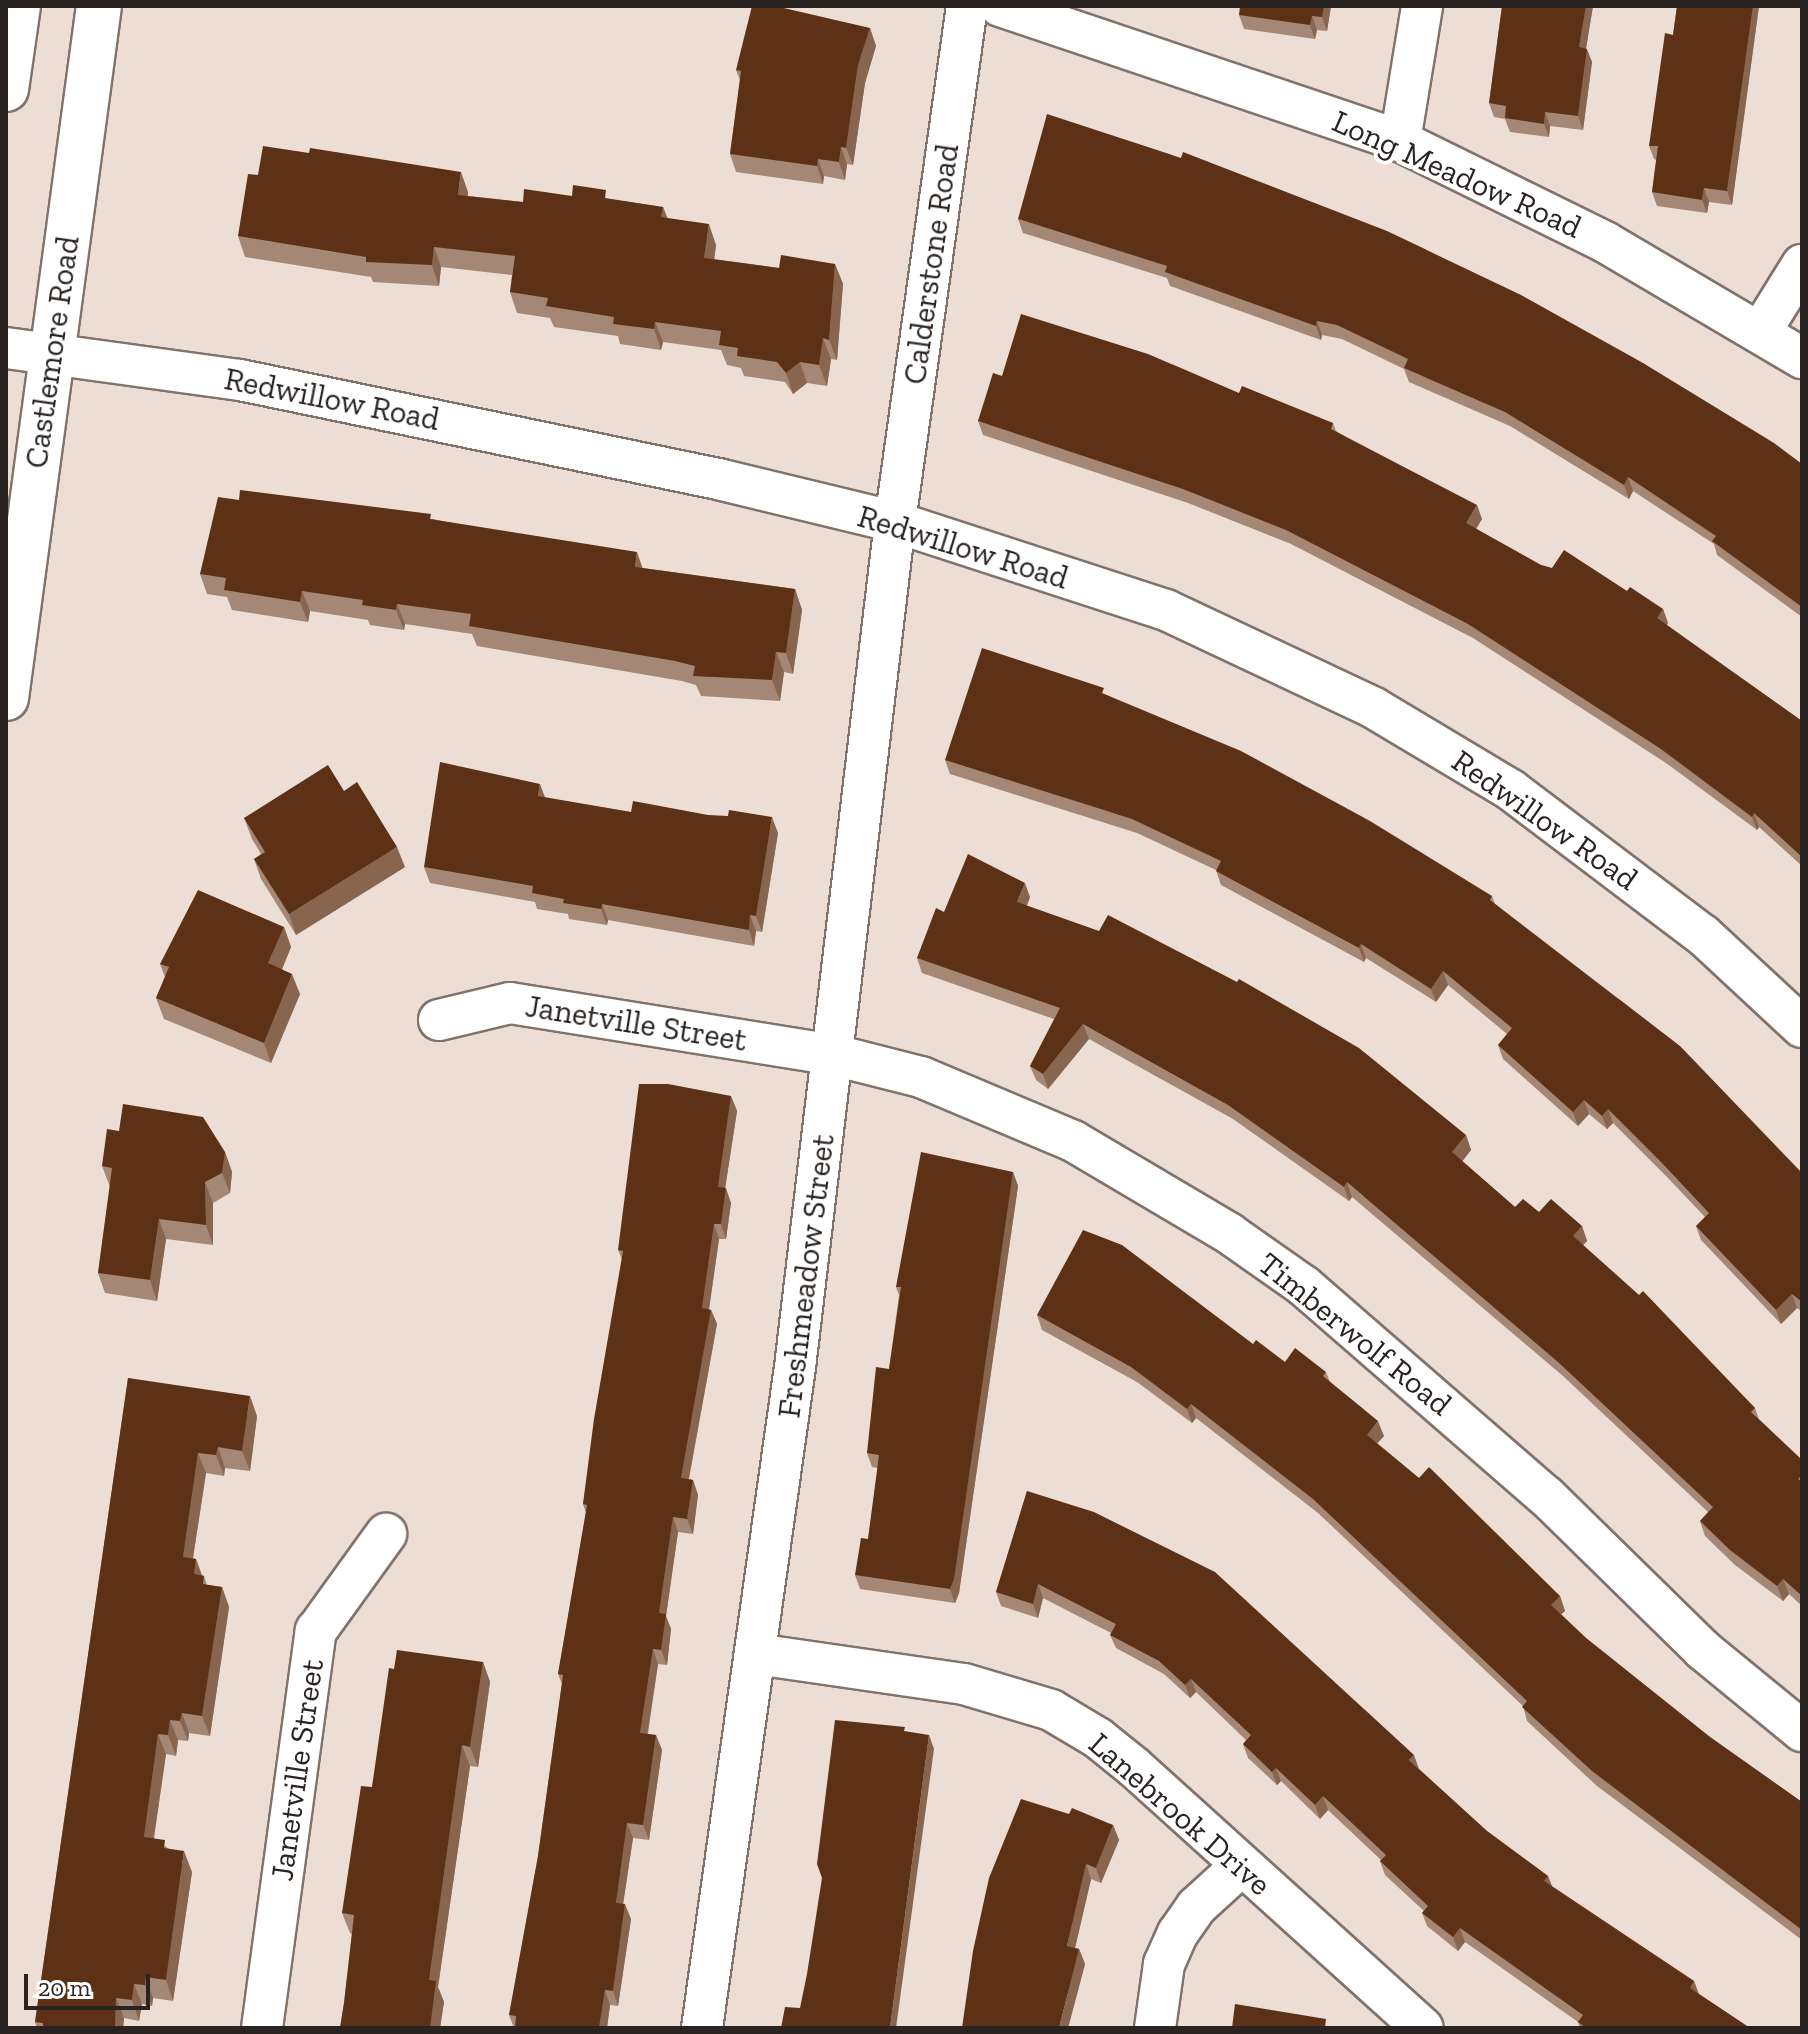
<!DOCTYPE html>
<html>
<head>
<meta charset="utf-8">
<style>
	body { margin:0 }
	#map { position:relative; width:1808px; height:2034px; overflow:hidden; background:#ecddd5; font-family:"Zilla Slab",serif }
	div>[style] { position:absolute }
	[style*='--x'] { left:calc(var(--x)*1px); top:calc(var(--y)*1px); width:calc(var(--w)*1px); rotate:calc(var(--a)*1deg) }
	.roads { filter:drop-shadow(2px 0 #80736b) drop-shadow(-2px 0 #80736b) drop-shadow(0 2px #80736b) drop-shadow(0 -2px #80736b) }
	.street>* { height:40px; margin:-20px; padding:0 20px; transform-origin:20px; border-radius:20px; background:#fff }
	.secondary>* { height:44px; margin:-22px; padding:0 22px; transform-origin:22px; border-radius:22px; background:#fff }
	.wall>* { inset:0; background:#a48775 }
	.shaded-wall>* { inset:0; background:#88654f }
	.building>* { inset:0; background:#5d3115 }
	span { translate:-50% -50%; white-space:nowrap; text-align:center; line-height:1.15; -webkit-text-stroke:8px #fff; paint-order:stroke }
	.street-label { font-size:32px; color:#292421 }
	.frame { position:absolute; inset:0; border:8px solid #292421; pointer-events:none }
	.scale { position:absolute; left:24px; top:1974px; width:126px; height:36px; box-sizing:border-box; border:4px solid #292421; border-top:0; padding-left:10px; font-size:24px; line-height:28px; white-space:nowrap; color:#292421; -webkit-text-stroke:6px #fff; paint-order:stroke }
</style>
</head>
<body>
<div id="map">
	<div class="roads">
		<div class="street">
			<i style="--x:1000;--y:6;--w:422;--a:18.6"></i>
			<i style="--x:1400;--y:141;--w:229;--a:26.2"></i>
			<i style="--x:1605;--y:242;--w:229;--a:30.5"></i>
			<i style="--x:1400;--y:141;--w:137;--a:-80.7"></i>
			<i style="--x:1761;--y:331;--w:78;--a:-58.2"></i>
			<i style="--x:6;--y:348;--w:236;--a:7.8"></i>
			<i style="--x:240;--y:380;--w:492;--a:11.7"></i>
			<i style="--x:722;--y:480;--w:178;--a:13.6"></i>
			<i style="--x:895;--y:522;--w:285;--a:18"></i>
			<i style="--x:1166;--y:610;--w:230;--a:25.2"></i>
			<i style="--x:1374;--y:708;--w:160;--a:30.9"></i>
			<i style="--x:1511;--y:790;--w:241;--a:37.1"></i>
			<i style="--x:1703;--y:935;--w:135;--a:42.9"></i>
			<i style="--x:439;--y:1020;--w:73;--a:-13.5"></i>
			<i style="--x:510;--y:1003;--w:328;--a:9.1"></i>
			<i style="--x:834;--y:1055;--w:90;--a:14.2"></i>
			<i style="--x:921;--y:1077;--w:165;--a:22.8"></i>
			<i style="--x:1073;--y:1141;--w:182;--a:30.6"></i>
			<i style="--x:1230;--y:1234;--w:90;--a:35.1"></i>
			<i style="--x:1304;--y:1286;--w:320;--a:41"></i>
			<i style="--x:1546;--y:1496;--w:220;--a:44.4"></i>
			<i style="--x:1703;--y:1650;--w:128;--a:39.3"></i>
			<i style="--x:756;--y:1654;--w:210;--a:8.2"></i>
			<i style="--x:964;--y:1684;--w:91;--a:16.6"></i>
			<i style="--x:1051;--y:1710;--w:55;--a:30.8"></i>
			<i style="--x:1098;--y:1738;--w:46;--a:38.9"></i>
			<i style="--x:1134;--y:1767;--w:389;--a:42.1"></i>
			<i style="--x:262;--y:2028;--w:401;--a:-82.3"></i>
			<i style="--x:316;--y:1631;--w:120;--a:-54.2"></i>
			<i style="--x:702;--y:2028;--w:668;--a:-81.99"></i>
			<i style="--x:795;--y:1367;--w:851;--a:-83.25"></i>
			<i style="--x:895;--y:522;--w:521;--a:-82.06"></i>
			<i style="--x:1155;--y:2028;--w:65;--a:-82"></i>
			<i style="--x:1164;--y:1964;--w:34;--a:-66"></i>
			<i style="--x:1178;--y:1933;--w:32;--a:-55"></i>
			<i style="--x:1196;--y:1907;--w:59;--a:-42.3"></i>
		</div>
		<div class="secondary">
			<i style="--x:6;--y:89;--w:84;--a:-81.8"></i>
			<i style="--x:6;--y:698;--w:698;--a:-82.35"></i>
		</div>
	</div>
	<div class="wall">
		<i style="clip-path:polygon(1331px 6px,1327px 31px,1317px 30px,1315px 39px,1244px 29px,1239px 15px)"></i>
		<i style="clip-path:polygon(1502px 6px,1593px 6px,1586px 48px,1592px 62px,1583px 130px,1550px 126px,1549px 137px,1510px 132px,1505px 119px,1494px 117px,1489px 103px)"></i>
		<i style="clip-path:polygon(1677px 6px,1759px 6px,1732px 205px,1709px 202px,1707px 213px,1657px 206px,1652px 192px,1656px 160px,1654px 159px,1649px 146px,1673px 35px)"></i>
		<i style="clip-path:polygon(870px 28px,876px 46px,865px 83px,853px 165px,847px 164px,845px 180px,824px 176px,823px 184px,736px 172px,730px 154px,740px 80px,736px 70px)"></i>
		<i style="clip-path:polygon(258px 175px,468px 192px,468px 196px,523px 202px,572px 196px,609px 199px,663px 207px,667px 218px,716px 245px,714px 259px,779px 268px,835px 264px,843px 284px,837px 360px,831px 359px,827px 386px,807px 383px,793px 394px,785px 382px,744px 376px,741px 368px,727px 365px,721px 350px,663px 342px,661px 350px,620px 344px,618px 336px,554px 327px,550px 318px,517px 313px,510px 292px,512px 275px,441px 267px,439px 286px,373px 282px,371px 277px,245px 257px,238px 236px)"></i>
		<i style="clip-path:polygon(1018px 219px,1802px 464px,1802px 617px,1717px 555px,1714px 544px,1633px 491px,1629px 499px,1510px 426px,1409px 382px,1404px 369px,1342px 339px,1322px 335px,1321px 340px,1170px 286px,1167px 278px,1023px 233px)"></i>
		<i style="clip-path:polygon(1002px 376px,1239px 393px,1333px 423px,1336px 431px,1482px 519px,1476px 529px,1541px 565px,1627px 591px,1663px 609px,1668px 623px,1667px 625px,1802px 721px,1802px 866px,1759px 827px,1757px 830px,1666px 763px,1473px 638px,1291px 544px,1188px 503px,983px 435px,978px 421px)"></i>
		<i style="clip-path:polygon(239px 500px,433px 519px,643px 568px,795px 589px,802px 610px,793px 674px,784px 672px,780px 701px,701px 696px,696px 685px,682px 681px,477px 646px,472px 634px,405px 624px,404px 630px,370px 625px,368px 620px,310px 611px,308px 622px,232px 610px,227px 597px,207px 594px,200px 574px)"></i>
		<i style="clip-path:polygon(1106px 695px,1492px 896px,1495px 904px,1802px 1173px,1802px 1312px,1797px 1308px,1781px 1324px,1701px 1240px,1696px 1226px,1705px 1217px,1667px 1177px,1613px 1123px,1607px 1129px,1589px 1114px,1578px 1126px,1503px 1059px,1498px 1045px,1507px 1034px,1448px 985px,1436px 1002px,1366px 958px,1364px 962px,1221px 885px,1216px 870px,1137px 833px,950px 774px,945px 760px)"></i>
		<i style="clip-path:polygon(344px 791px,405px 867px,296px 935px,261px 879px,254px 859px,261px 854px,252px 839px,244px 818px)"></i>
		<i style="clip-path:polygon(545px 798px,631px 812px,778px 833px,762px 932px,756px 931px,754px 946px,608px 920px,607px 925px,569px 919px,568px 914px,537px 909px,535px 902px,430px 883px,424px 867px)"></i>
		<i style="clip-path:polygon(1030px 897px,1027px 906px,1466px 1135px,1471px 1150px,1462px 1161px,1515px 1207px,1539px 1212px,1582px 1226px,1587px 1241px,1583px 1245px,1755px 1408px,1759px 1419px,1802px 1460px,1802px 1606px,1789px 1594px,1783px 1601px,1735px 1565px,1705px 1536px,1700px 1521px,1708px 1512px,1563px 1376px,1352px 1197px,1349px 1201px,1233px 1119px,1089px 1039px,1048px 1089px,1036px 1080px,1030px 1066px,1054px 1019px,922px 973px,917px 958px,944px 912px)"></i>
		<i style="clip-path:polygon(284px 927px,291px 947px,282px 969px,300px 994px,271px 1063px,164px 1019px,156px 998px,165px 977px,160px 964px)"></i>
		<i style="clip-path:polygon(731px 1096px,737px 1111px,725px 1188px,731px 1203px,726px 1239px,719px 1239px,709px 1309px,711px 1310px,717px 1324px,689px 1479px,693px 1480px,698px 1495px,693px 1534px,678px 1532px,666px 1616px,671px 1629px,667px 1665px,658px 1664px,648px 1734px,656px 1735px,662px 1750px,649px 1840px,633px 1838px,623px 1904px,631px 1919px,618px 2006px,610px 2005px,607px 2028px,514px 2028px,509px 2015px,538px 1856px,562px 1684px,558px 1674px,586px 1513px,583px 1504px,622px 1259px,618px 1250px)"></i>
		<i style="clip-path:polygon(225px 1152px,232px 1172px,230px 1193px,213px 1203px,213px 1245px,166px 1239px,157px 1301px,105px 1293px,98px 1273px,110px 1187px,102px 1166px)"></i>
		<i style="clip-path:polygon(1013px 1172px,1018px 1186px,959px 1593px,955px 1603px,860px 1589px,855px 1575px,868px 1539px,878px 1468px,872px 1467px,867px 1453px,889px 1369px,899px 1295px,896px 1287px)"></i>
		<i style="clip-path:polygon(1037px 1315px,1253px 1344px,1285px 1362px,1326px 1372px,1330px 1382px,1384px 1436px,1377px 1443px,1560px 1596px,1565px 1611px,1561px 1614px,1586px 1638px,1710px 1737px,1802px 1802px,1802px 1940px,1597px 1786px,1527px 1721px,1523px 1706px,1318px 1513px,1196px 1418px,1192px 1423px,1137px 1382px,1042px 1330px)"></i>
		<i style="clip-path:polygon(128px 1378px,257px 1416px,250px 1471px,225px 1468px,224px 1476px,206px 1473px,193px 1558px,196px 1559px,202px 1575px,204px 1576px,207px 1585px,222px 1587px,229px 1607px,210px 1736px,189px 1733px,188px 1741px,178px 1740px,176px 1756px,166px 1754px,154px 1838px,169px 1849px,192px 1872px,173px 2001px,153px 1998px,152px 2006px,142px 2004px,139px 2021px,124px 2018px,123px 2028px,37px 2028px,35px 2022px)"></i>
		<i style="clip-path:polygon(1027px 1491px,1419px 1769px,1487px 1831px,1548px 1876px,1552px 1886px,1694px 1981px,1699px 1994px,1750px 2028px,1580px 2028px,1578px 2022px,1465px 1942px,1458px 1951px,1427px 1926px,1422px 1913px,1424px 1911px,1385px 1875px,1380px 1861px,1381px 1860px,1328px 1810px,1320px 1819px,1281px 1781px,1277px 1785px,1248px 1758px,1243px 1744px,1246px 1740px,1196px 1692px,1190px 1698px,1164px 1674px,1116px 1648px,1110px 1635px,1111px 1633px,1043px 1598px,1038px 1618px,1001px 1606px,996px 1592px)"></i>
		<i style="clip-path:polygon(483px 1662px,490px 1682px,478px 1767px,470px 1766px,438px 1987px,444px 2002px,440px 2028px,340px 2028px,344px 2003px,352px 1934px,350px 1933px,342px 1913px,372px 1787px,394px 1669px)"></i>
		<i style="clip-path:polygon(1069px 1814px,1113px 1825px,1119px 1840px,1101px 1883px,1091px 1879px,1075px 1948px,1079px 1949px,1085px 1964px,1068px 2028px)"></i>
	</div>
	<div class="shaded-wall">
		<i style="clip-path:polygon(1324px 6px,1331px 6px,1327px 31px,1322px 17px)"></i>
		<i style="clip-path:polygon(1586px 6px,1593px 6px,1584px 61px,1579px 47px)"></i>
		<i style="clip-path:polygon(1753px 6px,1759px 6px,1732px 205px,1727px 191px)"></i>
		<i style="clip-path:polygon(1312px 16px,1317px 30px,1315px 39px,1310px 25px)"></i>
		<i style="clip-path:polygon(870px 28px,876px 46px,865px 83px,853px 165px,846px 148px,858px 65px)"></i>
		<i style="clip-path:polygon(1587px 49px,1592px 62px,1583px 130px,1578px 116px)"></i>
		<i style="clip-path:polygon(1545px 112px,1550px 126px,1549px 137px,1544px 124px)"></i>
		<i style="clip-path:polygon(841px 147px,847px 164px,845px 180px,839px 162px)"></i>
		<i style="clip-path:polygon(818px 159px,824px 176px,823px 184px,817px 166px)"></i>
		<i style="clip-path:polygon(461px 172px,468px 192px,466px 215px,458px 195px)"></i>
		<i style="clip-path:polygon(1704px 188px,1709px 202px,1707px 213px,1702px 200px)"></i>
		<i style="clip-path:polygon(663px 207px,671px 227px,661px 217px)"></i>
		<i style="clip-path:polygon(709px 224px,716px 245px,712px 278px,704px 258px)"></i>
		<i style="clip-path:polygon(434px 247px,441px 267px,439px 286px,432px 265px)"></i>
		<i style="clip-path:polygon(835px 264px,843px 284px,837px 360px,829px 340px)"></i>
		<i style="clip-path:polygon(1317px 321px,1322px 335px,1321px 340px,1316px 326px)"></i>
		<i style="clip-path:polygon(655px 322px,663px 342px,661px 350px,654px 329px)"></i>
		<i style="clip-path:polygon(823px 338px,831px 359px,827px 386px,819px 365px)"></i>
		<i style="clip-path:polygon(800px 362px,807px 383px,793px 394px,786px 373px)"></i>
		<i style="clip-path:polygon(1628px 477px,1633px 491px,1629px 499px,1624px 485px)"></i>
		<i style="clip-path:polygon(1477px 505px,1482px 519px,1471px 537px,1466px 523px)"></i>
		<i style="clip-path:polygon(637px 552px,644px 572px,635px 567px)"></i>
		<i style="clip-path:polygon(795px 589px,802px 610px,793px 674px,786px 653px)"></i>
		<i style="clip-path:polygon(302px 591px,310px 611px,308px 622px,300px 602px)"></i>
		<i style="clip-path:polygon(397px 604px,405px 624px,404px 630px,396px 610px)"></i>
		<i style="clip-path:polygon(1663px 609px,1668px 623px,1662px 632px,1657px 618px)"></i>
		<i style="clip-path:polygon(776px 652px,784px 672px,780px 701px,772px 680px)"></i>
		<i style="clip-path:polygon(540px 784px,546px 800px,538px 796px)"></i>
		<i style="clip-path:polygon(1754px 813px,1759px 827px,1757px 830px,1752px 817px)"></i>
		<i style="clip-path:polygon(772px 817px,778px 833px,762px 932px,756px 916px)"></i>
		<i style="clip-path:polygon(397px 847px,405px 867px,296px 935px,289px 914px)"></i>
		<i style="clip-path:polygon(1025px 883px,1030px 897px,1022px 917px,1017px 902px)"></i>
		<i style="clip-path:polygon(602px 904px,608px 920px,607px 925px,601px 909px)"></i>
		<i style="clip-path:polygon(750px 915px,756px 931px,754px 946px,749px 930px)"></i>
		<i style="clip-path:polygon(284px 927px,291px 947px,276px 984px,268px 963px)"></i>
		<i style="clip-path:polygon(1361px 944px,1366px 958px,1364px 962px,1359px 948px)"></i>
		<i style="clip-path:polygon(1443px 971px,1448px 985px,1436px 1002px,1431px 989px)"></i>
		<i style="clip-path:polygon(292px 974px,300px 994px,271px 1063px,264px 1043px)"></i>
		<i style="clip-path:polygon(1083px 1024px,1089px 1039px,1048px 1089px,1043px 1074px)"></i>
		<i style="clip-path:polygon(731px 1096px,737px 1111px,723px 1202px,718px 1187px)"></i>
		<i style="clip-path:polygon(1584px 1100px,1589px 1114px,1578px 1126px,1573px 1112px)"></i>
		<i style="clip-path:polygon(1608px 1109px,1613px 1123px,1607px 1129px,1602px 1116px)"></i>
		<i style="clip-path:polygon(1466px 1135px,1471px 1150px,1458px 1167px,1452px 1152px)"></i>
		<i style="clip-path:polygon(225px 1152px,232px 1172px,230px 1193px,222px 1173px)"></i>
		<i style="clip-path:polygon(1013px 1172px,1018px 1186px,959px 1593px,955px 1603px,950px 1589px)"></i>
		<i style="clip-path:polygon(205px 1182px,213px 1203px,213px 1245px,206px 1225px)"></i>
		<i style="clip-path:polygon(1347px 1182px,1352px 1197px,1349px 1201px,1344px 1187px)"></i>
		<i style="clip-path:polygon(726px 1188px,731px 1203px,726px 1239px,721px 1224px)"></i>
		<i style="clip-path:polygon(159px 1219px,166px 1239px,157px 1301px,150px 1280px)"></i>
		<i style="clip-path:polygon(714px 1224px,719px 1239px,707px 1323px,702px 1308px)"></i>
		<i style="clip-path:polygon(1582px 1226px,1587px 1241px,1578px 1250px,1573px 1236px)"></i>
		<i style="clip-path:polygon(1792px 1294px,1797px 1308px,1781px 1324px,1776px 1310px)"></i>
		<i style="clip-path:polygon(711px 1310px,717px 1324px,686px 1493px,681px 1478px)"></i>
		<i style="clip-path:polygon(250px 1396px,257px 1416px,250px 1471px,242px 1451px)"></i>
		<i style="clip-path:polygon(1191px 1404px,1196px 1418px,1192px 1423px,1187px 1409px)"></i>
		<i style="clip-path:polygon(1378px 1421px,1384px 1436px,1372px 1449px,1367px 1435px)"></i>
		<i style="clip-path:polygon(218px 1447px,225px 1468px,224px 1476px,216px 1455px)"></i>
		<i style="clip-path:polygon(198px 1453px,206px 1473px,190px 1577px,183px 1557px)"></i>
		<i style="clip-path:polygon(693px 1480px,698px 1495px,693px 1534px,687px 1519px)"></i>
		<i style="clip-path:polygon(673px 1517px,678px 1532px,666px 1616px,671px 1629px,667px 1665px,661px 1650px,659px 1613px)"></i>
		<i style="clip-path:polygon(196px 1559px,203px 1579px,194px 1574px)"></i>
		<i style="clip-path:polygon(1783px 1579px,1789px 1594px,1783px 1601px,1777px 1586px)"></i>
		<i style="clip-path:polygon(1038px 1584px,1043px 1598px,1038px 1618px,1033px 1604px)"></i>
		<i style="clip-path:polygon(222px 1587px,229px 1607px,210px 1736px,202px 1716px)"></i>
		<i style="clip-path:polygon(1560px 1596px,1565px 1611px,1556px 1619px,1551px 1605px)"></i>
		<i style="clip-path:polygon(653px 1649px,658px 1664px,645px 1748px,640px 1733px)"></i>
		<i style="clip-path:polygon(483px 1662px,490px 1682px,478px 1767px,470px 1747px)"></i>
		<i style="clip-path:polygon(1191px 1679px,1196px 1692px,1190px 1698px,1185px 1685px)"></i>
		<i style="clip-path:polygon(182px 1713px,189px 1733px,188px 1741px,180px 1721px)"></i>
		<i style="clip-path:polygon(170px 1720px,178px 1740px,176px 1756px,168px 1735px)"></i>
		<i style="clip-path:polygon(158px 1734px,166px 1754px,151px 1857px,144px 1837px)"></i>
		<i style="clip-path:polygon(656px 1735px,662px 1750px,649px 1840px,643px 1825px)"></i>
		<i style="clip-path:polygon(929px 1735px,934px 1749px,896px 2028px,890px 2028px)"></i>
		<i style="clip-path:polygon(462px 1745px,470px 1766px,438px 1987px,444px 2002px,440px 2028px,430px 2028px,429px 1980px)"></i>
		<i style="clip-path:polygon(1414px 1755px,1419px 1769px,1409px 1760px)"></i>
		<i style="clip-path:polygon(1276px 1768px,1281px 1781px,1277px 1785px,1272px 1772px)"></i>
		<i style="clip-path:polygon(1323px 1796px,1328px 1810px,1320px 1819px,1315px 1805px)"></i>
		<i style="clip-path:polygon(627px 1823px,633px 1838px,621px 1918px,616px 1903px)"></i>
		<i style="clip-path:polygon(1113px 1825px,1119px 1840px,1101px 1883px,1096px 1868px)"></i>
		<i style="clip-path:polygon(184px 1851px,192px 1872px,173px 2001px,166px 1980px)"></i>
		<i style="clip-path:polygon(1086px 1864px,1091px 1879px,1072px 1961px,1067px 1946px)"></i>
		<i style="clip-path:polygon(1548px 1876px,1553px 1889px,1544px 1881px)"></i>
		<i style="clip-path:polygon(625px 1904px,631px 1919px,618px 2006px,613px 1991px)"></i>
		<i style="clip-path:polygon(1460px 1928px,1465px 1942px,1458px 1951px,1453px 1937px)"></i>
		<i style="clip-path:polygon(1079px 1949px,1085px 1964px,1068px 2028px,1059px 2028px)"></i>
		<i style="clip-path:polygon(146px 1977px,153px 1998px,152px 2006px,145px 1985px)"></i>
		<i style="clip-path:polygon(1694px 1981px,1699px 1995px,1690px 1988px)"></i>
		<i style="clip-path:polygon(134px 1984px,142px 2004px,139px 2021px,132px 2000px)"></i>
		<i style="clip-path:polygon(605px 1990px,610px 2005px,607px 2028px,599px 2028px)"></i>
		<i style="clip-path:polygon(116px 1998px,124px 2018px,123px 2028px,115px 2028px)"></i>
	</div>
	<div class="building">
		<i style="clip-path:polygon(752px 6px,775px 6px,870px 28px,858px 65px,846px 148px,841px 147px,839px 162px,818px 159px,817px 166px,730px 154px,741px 71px,736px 70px)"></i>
		<i style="clip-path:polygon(1240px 6px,1324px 6px,1322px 17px,1312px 16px,1310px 25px,1239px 15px)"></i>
		<i style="clip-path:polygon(1502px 6px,1586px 6px,1579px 47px,1587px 49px,1578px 116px,1545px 112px,1544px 124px,1505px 118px,1506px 106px,1489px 103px)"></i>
		<i style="clip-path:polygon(1677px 6px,1753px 6px,1727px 191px,1704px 188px,1702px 200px,1652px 192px,1658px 146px,1649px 146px,1665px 33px,1673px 35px)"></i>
		<i style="clip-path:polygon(1047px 114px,1181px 158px,1183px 152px,1387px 231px,1521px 295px,1643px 363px,1774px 443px,1802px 464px,1802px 607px,1712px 541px,1716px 536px,1628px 477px,1624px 485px,1505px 412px,1404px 368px,1408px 359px,1337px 325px,1317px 321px,1316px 326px,1165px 272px,1167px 266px,1018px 219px)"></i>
		<i style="clip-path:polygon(263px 146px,309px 153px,310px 148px,461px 172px,458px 195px,523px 202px,524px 189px,572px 196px,573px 185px,606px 190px,605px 198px,663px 207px,661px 217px,709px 224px,704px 258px,779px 268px,781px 255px,835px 264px,829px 340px,823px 338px,819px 365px,800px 362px,786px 373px,777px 362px,737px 356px,738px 348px,719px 345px,721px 331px,655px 322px,654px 329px,613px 324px,614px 317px,546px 306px,548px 298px,510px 292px,515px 256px,434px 247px,432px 265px,366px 262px,366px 257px,238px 236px,248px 174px,258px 175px)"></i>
		<i style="clip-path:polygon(1021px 314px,1148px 354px,1239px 393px,1242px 386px,1333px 423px,1331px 429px,1477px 505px,1466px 523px,1541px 565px,1552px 568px,1564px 550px,1627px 591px,1630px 587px,1663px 609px,1657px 618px,1802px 721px,1802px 857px,1754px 813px,1752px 817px,1661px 749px,1468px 624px,1286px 530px,1183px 489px,978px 421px,993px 373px,1002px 376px)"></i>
		<i style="clip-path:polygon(240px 490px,431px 514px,430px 519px,637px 552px,635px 567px,795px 589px,786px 653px,776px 652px,772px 680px,693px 676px,695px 666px,675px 661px,469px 626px,471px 614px,397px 604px,396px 610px,362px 605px,363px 600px,302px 591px,300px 602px,224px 590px,226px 578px,200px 574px,218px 497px,239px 500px)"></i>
		<i style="clip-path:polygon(982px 648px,1104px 688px,1102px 693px,1241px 751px,1370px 821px,1492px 896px,1490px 900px,1680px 1046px,1802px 1173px,1802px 1302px,1792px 1294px,1776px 1310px,1696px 1226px,1709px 1213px,1662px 1163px,1608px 1109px,1602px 1116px,1584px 1100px,1573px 1112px,1498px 1045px,1512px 1028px,1443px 971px,1431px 989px,1361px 944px,1359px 948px,1216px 871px,1221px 861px,1132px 819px,945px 760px)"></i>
		<i style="clip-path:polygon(440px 762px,540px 784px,538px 796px,631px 812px,633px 801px,708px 815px,728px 816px,729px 810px,772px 817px,756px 916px,750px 915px,749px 930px,602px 904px,601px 909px,563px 903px,564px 899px,532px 893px,533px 886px,424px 867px)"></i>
		<i style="clip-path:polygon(328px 765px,344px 791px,357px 782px,397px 847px,289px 914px,254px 859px,265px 852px,244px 818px)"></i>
		<i style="clip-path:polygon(968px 854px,1025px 883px,1017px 902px,1099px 931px,1108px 915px,1237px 982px,1239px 979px,1359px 1048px,1466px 1135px,1452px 1152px,1515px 1207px,1523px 1199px,1539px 1212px,1551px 1199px,1582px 1226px,1573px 1236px,1639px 1295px,1643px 1291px,1755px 1408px,1751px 1412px,1802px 1460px,1802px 1475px,1798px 1479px,1802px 1482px,1802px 1596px,1783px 1579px,1777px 1586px,1730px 1550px,1700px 1521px,1713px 1507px,1558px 1362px,1347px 1182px,1344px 1187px,1228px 1105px,1083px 1024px,1043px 1074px,1030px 1066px,1060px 1008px,917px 958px,936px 908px,944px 912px)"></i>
		<i style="clip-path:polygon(198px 890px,284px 927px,268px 963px,292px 974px,264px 1043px,156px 998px,169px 967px,160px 964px)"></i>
		<i style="clip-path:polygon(639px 1084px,668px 1084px,731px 1096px,718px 1187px,726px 1188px,721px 1224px,714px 1224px,702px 1308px,711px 1310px,681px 1478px,693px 1480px,687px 1519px,673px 1517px,659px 1613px,666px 1614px,661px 1650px,653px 1649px,640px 1733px,656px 1735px,643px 1825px,627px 1823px,616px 1903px,625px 1904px,613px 1991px,605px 1990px,599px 2028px,515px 2028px,516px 2016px,509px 2015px,538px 1856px,563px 1675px,558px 1674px,587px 1505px,583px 1504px,594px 1419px,623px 1251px,618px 1250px)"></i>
		<i style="clip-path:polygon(123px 1104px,203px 1117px,225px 1152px,222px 1173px,205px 1182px,206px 1225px,159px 1219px,150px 1280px,98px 1273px,112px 1168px,102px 1166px,107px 1129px,119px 1131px)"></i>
		<i style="clip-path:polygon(921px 1152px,1013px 1172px,954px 1579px,950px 1589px,855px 1575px,861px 1538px,868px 1539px,879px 1455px,867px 1453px,876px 1367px,889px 1369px,901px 1287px,896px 1287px)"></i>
		<i style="clip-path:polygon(1083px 1230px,1122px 1245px,1253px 1344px,1256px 1340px,1285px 1362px,1295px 1348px,1326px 1372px,1323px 1376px,1378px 1421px,1367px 1435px,1419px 1478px,1429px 1467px,1560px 1596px,1551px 1605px,1586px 1638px,1710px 1737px,1802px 1802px,1802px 1930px,1592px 1771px,1522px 1707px,1527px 1701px,1313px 1499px,1191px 1404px,1187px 1409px,1131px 1367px,1037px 1315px)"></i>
		<i style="clip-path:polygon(128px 1378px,250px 1396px,242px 1451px,218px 1447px,216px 1455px,198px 1453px,183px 1557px,196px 1559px,194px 1574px,204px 1576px,203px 1584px,222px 1587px,202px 1716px,182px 1713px,180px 1721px,170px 1720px,168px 1735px,158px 1734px,144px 1837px,165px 1840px,164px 1848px,184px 1851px,166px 1980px,146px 1977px,145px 1985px,134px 1984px,132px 2000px,116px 1998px,115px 2028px,43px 2028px,43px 2023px,35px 2022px)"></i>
		<i style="clip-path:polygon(1027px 1491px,1094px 1512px,1215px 1572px,1414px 1755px,1409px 1760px,1487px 1831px,1548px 1876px,1544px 1881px,1694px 1981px,1690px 1988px,1750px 2028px,1586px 2028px,1578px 2022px,1583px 2015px,1460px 1928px,1453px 1937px,1422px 1913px,1428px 1906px,1380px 1861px,1386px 1855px,1323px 1796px,1315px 1805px,1276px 1768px,1272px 1772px,1243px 1744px,1251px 1735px,1191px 1679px,1185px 1685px,1159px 1661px,1110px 1635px,1116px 1624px,1038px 1584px,1033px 1604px,996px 1592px)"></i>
		<i style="clip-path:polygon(397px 1650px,483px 1662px,470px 1747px,462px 1745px,429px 1980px,436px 1981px,430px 2028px,340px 2028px,344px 2003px,354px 1915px,342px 1913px,361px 1786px,372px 1787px,389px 1668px,394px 1669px)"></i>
		<i style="clip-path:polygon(835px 1720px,905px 1727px,904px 1731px,929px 1735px,890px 2028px,781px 2028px,785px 2007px,800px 2008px,807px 1974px,822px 1878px,817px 1864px)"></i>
		<i style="clip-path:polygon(1021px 1799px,1069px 1814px,1072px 1808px,1113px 1825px,1096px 1868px,1086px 1864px,1067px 1946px,1079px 1949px,1059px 2028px,962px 2028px,973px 1951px,989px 1878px)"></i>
		<i style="clip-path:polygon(1235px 2004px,1326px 2019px,1325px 2028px,1232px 2028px)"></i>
	</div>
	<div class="street-label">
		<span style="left:1457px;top:174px;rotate:24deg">Long Meadow Road</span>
		<span style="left:931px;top:264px;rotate:-82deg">Calderstone Road</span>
		<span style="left:52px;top:352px;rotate:-82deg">Castlemore Road</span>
		<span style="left:332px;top:399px;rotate:11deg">Redwillow Road</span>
		<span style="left:963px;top:547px;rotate:17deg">Redwillow Road</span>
		<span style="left:1545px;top:820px;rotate:35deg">Redwillow Road</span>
		<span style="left:636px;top:1023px;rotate:9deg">Janetville Street</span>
		<span style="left:806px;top:1276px;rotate:-83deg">Freshmeadow Street</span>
		<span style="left:1355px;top:1334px;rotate:39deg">Timberwolf Road</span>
		<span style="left:297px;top:1770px;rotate:-82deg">Janetville Street</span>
		<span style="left:1180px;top:1814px;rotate:41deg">Lanebrook Drive</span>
	</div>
	<div class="frame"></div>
	<div class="scale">20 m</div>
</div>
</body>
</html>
